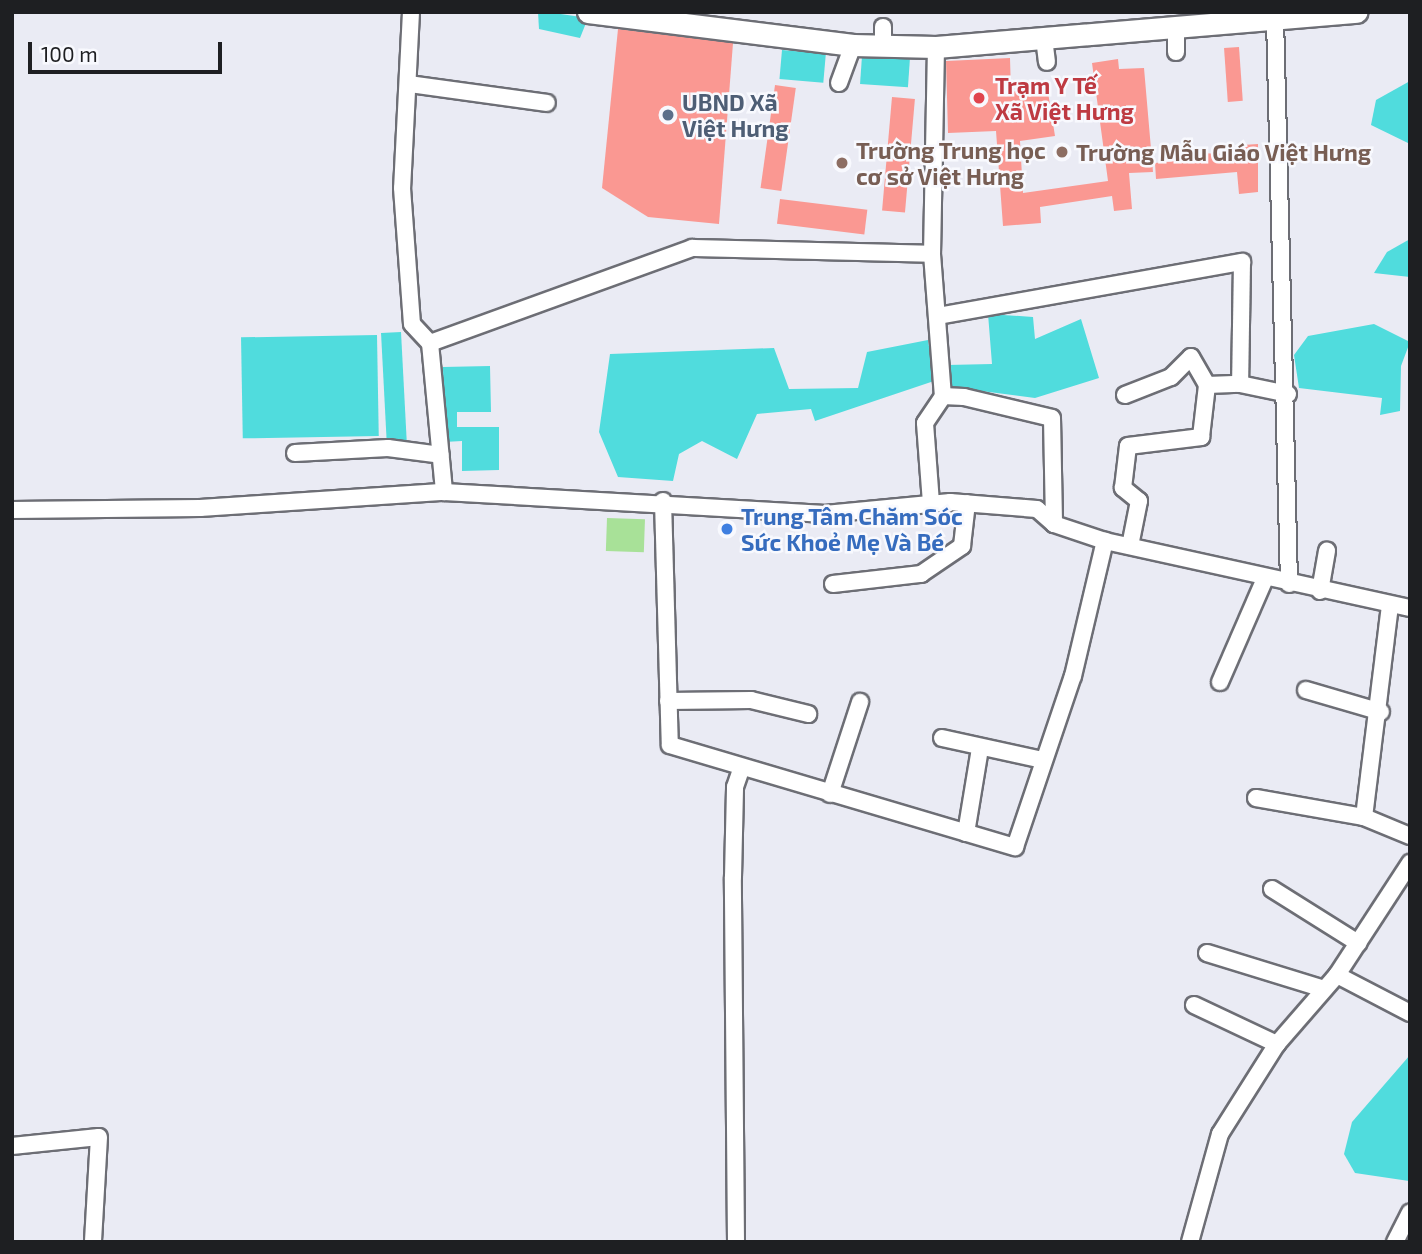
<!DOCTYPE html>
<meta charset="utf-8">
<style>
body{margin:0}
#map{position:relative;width:1422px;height:1254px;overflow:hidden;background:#eaebf4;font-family:"Exo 2",sans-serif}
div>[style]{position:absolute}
.green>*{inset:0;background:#a8e198;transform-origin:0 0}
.water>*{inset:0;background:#50dcdd;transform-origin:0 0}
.building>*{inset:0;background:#fa9892;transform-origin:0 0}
.roads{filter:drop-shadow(2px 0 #6d6e75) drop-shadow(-2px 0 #6d6e75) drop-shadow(0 2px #6d6e75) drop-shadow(0 -2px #6d6e75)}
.minor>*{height:16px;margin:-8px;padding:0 8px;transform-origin:8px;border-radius:8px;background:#fff}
.secondary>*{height:21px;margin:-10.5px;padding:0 10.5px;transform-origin:10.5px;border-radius:10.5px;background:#fff}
.dots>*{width:19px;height:19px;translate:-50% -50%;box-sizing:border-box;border:4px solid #f8f9fe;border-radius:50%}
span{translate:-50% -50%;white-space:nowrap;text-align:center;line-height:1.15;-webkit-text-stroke:5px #f8f9fe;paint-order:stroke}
.health-label{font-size:23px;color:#be3a42;font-weight:700}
.left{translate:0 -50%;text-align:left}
.service-label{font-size:23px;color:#4e5e75;font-weight:700}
.education-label{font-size:23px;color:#785e54;font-weight:700}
.shop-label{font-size:23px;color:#366cbe;font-weight:700}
.frame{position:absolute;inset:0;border:14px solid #1e1f22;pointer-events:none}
.scale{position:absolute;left:28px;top:42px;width:194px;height:32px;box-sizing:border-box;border:4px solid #1e1f22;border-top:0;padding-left:9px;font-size:21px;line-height:24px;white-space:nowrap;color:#1e1f22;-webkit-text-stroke:5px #f8f9fe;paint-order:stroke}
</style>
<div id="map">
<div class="green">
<i style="left:607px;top:518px;width:38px;height:33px;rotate:2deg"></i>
</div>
<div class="water">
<i style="clip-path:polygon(538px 12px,547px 12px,588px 18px,580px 38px,539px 29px)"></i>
<i style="left:782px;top:50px;width:44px;height:29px;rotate:5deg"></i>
<i style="left:862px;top:56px;width:48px;height:28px;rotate:4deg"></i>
<i style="clip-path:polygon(1410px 81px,1410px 144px,1371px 125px,1376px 100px)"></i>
<i style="clip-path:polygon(1410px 239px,1410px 277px,1374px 273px,1387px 252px)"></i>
<i style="clip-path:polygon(988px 314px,1033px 317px,1035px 339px,1081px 319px,1099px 378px,1035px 398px,951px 387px,947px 365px,992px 364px)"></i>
<i style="clip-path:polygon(1374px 324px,1410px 342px,1401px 366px,1400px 411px,1380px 415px,1382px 398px,1299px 388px,1294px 355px,1308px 336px)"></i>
<i style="left:401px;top:332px;width:111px;height:20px;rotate:87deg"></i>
<i style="left:377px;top:335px;width:101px;height:136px;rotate:89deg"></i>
<i style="clip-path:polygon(928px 340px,934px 381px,815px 421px,811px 409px,757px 414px,737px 459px,702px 441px,679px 454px,673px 481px,618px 477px,599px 432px,610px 354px,774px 348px,789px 389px,858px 388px,867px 352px)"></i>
<i style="clip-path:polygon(490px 366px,491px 412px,457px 412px,457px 427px,499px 427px,499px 470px,462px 471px,462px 441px,444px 442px,443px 367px)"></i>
<i style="clip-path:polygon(1410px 1055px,1409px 1181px,1355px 1173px,1344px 1154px,1352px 1122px)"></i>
</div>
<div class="building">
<i style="clip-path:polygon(618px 29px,733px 43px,719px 224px,648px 217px,602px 188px)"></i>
<i style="left:1239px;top:47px;width:54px;height:15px;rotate:86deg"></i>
<i style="clip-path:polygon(1010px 58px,1011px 92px,1047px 86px,1055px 136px,1020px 141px,1023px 193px,1108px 181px,1092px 63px,1118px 59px,1119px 69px,1144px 68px,1153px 172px,1129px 173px,1132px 209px,1114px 211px,1112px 196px,1040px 207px,1041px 223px,1003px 226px,996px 131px,948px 133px,946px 61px)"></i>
<i style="left:775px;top:85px;width:21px;height:104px;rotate:8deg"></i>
<i style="left:892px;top:97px;width:23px;height:114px;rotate:5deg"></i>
<i style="clip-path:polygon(1258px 144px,1258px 192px,1239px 194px,1237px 172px,1156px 179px,1155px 163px,1185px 160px,1185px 153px,1243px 154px,1243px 145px)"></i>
<i style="left:780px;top:199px;width:88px;height:25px;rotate:7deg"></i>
</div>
<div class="roads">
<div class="minor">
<i style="left:411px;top:12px;width:176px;rotate:92.9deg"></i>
<i style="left:402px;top:188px;width:136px;rotate:85.8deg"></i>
<i style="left:412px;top:324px;width:26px;rotate:47deg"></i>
<i style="left:430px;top:343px;width:150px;rotate:84.6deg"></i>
<i style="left:1275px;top:18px;width:566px;rotate:88.58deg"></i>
<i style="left:1044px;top:38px;width:24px;rotate:83deg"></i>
<i style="left:883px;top:46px;width:19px;rotate:-90deg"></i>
<i style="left:936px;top:47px;width:207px;rotate:91.1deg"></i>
<i style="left:932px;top:254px;width:142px;rotate:85.6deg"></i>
<i style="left:1176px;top:52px;width:25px;rotate:-90deg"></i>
<i style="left:839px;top:83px;width:40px;rotate:-69.8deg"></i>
<i style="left:409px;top:84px;width:139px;rotate:7.8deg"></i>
<i style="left:938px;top:316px;width:309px;rotate:-10.1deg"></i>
<i style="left:1242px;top:262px;width:122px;rotate:90.9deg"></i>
<i style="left:430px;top:343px;width:279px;rotate:-19.9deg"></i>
<i style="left:692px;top:248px;width:240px;rotate:1.4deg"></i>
<i style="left:1125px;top:395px;width:49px;rotate:-21.4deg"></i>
<i style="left:1171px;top:377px;width:28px;rotate:-45deg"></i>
<i style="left:1191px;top:357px;width:32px;rotate:60deg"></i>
<i style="left:295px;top:453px;width:93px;rotate:-3.1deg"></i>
<i style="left:388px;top:448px;width:53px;rotate:7.5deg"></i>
<i style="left:663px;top:501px;width:244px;rotate:88.4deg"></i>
<i style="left:670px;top:745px;width:360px;rotate:16.5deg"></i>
<i style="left:1015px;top:847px;width:181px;rotate:-71.3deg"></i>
<i style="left:1073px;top:676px;width:139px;rotate:-76.7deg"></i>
<i style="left:931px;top:503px;width:80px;rotate:-94.3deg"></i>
<i style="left:925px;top:423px;width:32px;rotate:-56deg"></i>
<i style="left:943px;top:396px;width:21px;rotate:3deg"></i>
<i style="left:964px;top:397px;width:90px;rotate:13.4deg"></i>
<i style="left:1052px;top:418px;width:106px;rotate:88.9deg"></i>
<i style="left:12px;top:510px;width:188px;rotate:-0.6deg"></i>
<i style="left:200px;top:508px;width:245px;rotate:-3.8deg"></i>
<i style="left:444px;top:492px;width:382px;rotate:3.3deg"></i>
<i style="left:825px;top:514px;width:126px;rotate:-5.5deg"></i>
<i style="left:950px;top:502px;width:87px;rotate:4.6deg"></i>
<i style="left:1037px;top:509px;width:23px;rotate:41deg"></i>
<i style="left:1054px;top:524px;width:54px;rotate:18.4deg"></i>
<i style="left:1105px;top:541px;width:312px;rotate:12.4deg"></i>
<i style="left:1130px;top:546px;width:46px;rotate:-78.7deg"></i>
<i style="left:1139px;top:501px;width:21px;rotate:-141deg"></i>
<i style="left:1123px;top:488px;width:42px;rotate:-83.2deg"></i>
<i style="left:1128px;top:446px;width:74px;rotate:-7deg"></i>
<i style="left:1201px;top:437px;width:52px;rotate:-83.4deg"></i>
<i style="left:1207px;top:385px;width:33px;rotate:-2deg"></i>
<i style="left:1240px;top:384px;width:49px;rotate:11.8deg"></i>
<i style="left:833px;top:584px;width:89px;rotate:-6.5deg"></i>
<i style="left:921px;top:574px;width:50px;rotate:-34.3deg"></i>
<i style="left:962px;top:546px;width:43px;rotate:-83.4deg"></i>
<i style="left:1320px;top:591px;width:41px;rotate:-80.1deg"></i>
<i style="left:1220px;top:682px;width:110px;rotate:-66.5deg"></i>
<i style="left:1306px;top:690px;width:78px;rotate:16.3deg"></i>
<i style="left:668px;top:701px;width:83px;rotate:-0.7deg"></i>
<i style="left:751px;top:700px;width:59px;rotate:13.8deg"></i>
<i style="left:942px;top:738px;width:103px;rotate:12.3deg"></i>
<i style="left:830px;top:794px;width:97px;rotate:-71.9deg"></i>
<i style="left:1256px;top:798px;width:110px;rotate:10deg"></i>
<i style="left:1364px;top:817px;width:50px;rotate:22.4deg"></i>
<i style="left:1364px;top:817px;width:213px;rotate:-83deg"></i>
<i style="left:966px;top:833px;width:86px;rotate:-80.6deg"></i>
<i style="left:1272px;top:889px;width:102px;rotate:32.1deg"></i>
<i style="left:1207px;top:953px;width:119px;rotate:17.1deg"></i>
<i style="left:1337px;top:975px;width:82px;rotate:27.5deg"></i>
<i style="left:1194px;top:1005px;width:92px;rotate:25.2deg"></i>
<i style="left:12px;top:1146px;width:87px;rotate:-5.9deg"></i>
<i style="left:99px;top:1137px;width:105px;rotate:93.3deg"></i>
<i style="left:736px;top:1242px;width:365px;rotate:-90.5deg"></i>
<i style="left:733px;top:877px;width:90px;rotate:-88.7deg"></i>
<i style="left:735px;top:787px;width:21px;rotate:-71deg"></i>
<i style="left:1190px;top:1242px;width:112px;rotate:-74.5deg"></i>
<i style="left:1220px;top:1134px;width:107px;rotate:-57.7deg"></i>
<i style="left:1277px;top:1044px;width:91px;rotate:-49deg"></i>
<i style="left:1337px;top:975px;width:134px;rotate:-56.9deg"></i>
<i style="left:1395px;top:1242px;width:33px;rotate:-63deg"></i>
</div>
<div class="secondary">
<i style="left:588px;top:12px;width:267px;rotate:7.1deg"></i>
<i style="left:853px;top:45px;width:83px;rotate:1.4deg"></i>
<i style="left:936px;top:47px;width:422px;rotate:-4.8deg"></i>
</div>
</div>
<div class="dots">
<i style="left:979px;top:98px;background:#e0444e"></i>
<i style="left:668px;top:115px;background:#5c6f8a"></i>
<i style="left:1062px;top:152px;background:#8d6e63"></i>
<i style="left:842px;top:163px;background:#8d6e63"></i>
<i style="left:727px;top:529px;background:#3f7fe0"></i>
</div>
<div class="health-label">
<span class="left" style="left:995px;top:98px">Trạm Y Tế<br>Xã Việt Hưng</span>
</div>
<div class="service-label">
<span class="left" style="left:682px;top:115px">UBND Xã<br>Việt Hưng</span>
</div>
<div class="education-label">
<span class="left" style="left:856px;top:163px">Trường Trung học<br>cơ sở Việt Hưng</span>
<span class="left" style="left:1076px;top:152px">Trường Mẫu Giáo Việt Hưng</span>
</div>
<div class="shop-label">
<span class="left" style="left:741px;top:529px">Trung Tâm Chăm Sóc<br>Sức Khoẻ Mẹ Và Bé</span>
</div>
<div class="frame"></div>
<div class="scale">100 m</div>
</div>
